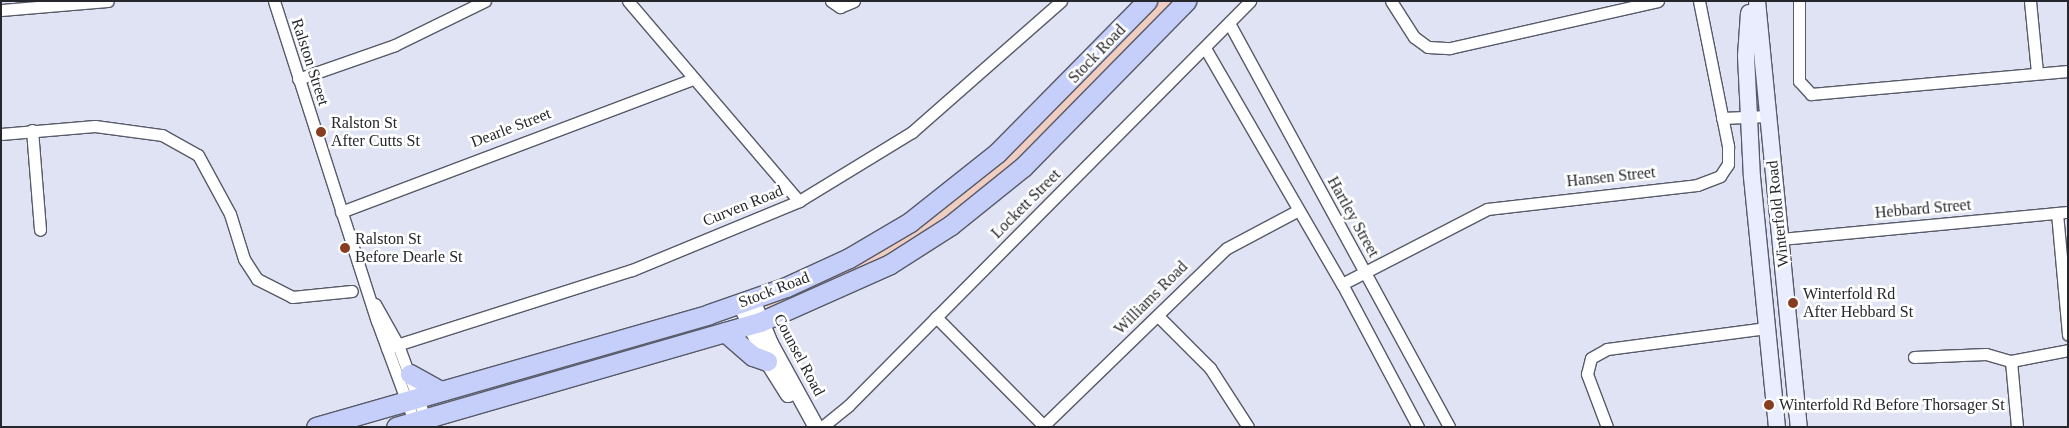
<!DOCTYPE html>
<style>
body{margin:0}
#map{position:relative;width:2069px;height:428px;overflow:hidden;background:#dfe3f3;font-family:Georgia,serif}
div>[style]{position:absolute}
.green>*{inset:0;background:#f0cdc1}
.roads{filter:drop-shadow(1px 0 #575a68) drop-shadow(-1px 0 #575a68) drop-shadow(0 1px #575a68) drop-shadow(0 -1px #575a68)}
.minor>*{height:11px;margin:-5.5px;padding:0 5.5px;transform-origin:5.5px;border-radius:5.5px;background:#fff}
.tertiary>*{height:15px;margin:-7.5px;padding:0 7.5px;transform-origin:7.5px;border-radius:7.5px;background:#fff}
.secondary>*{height:16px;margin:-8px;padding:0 8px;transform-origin:8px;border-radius:8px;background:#eaedfd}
.trunk>*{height:19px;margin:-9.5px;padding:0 9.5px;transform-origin:9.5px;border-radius:9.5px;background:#c6cffa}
.dots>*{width:14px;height:14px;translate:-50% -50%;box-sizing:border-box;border:2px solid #fff;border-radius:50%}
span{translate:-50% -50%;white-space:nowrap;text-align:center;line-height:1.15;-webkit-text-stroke:5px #fff;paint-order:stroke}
.street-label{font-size:16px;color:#26272d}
.poi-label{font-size:16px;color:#26272d}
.left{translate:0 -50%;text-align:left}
.frame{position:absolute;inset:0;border:2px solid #26272d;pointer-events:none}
</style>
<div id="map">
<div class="green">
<i style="clip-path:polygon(1158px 1px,1173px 1px,994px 182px,899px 251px,769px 311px,766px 306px,773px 301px,999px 161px)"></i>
</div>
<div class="roads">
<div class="minor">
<i style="left:274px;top:1px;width:336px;rotate:72.2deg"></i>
<i style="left:377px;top:321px;width:107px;rotate:69.7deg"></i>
<i style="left:628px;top:1px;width:263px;rotate:49.5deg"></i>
<i style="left:831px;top:1px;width:11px;rotate:34deg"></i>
<i style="left:840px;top:7px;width:15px;rotate:-23deg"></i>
<i style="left:1391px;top:1px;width:43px;rotate:57.4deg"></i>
<i style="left:1414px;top:37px;width:17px;rotate:36deg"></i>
<i style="left:1428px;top:47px;width:22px;rotate:3deg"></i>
<i style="left:1450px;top:48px;width:213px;rotate:-12.7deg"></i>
<i style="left:1799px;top:1px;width:80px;rotate:90deg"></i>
<i style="left:1799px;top:81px;width:18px;rotate:47deg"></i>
<i style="left:1811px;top:94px;width:258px;rotate:-5.1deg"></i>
<i style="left:2030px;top:1px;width:72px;rotate:84.4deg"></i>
<i style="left:1px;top:10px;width:107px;rotate:-4.8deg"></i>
<i style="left:1229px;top:23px;width:460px;rotate:61.4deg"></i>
<i style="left:1205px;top:48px;width:273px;rotate:59.9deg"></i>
<i style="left:1342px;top:284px;width:162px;rotate:62deg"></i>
<i style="left:298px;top:79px;width:103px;rotate:-19.3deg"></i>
<i style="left:395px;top:45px;width:100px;rotate:-26.1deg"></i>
<i style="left:1722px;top:118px;width:46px;rotate:-2.5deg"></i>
<i style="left:32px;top:130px;width:100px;rotate:85.4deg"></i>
<i style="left:1px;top:134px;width:94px;rotate:-4.9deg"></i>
<i style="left:95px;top:126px;width:68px;rotate:7.7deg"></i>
<i style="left:162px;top:135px;width:41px;rotate:29.1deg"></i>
<i style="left:198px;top:155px;width:67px;rotate:61.5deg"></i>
<i style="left:230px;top:214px;width:47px;rotate:72.7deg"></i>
<i style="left:244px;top:259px;width:24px;rotate:57deg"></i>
<i style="left:257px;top:279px;width:39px;rotate:27deg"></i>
<i style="left:292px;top:297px;width:60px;rotate:-5.7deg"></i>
<i style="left:341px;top:212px;width:376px;rotate:-20.7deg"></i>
<i style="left:2057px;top:213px;width:122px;rotate:84.8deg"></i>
<i style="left:1781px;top:239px;width:288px;rotate:-5.4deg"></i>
<i style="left:1342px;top:284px;width:163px;rotate:-27.3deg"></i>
<i style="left:1487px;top:209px;width:211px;rotate:-6.5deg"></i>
<i style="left:1697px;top:185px;width:25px;rotate:-21deg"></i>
<i style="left:1720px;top:176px;width:14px;rotate:-56deg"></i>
<i style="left:1728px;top:164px;width:18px;rotate:-90deg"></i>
<i style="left:1728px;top:146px;width:148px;rotate:-101.3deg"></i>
<i style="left:375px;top:304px;width:47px;rotate:60.7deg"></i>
<i style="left:398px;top:345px;width:78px;rotate:69.7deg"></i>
<i style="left:1158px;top:316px;width:74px;rotate:45deg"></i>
<i style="left:1210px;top:368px;width:70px;rotate:57.2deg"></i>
<i style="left:936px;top:317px;width:152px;rotate:45.3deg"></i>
<i style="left:387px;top:348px;width:257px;rotate:-17.7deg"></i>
<i style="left:632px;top:270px;width:181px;rotate:-22.4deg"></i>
<i style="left:799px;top:201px;width:132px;rotate:-31.4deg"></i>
<i style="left:912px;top:132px;width:198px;rotate:-41.3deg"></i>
<i style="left:1914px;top:357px;width:72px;rotate:-2.4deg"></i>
<i style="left:1986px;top:354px;width:26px;rotate:16deg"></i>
<i style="left:2011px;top:361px;width:66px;rotate:84.8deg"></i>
<i style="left:2011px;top:361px;width:58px;rotate:-10.9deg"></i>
<i style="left:822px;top:427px;width:33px;rotate:-39deg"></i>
<i style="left:848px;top:406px;width:571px;rotate:-45.21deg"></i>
<i style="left:1042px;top:427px;width:257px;rotate:-44.1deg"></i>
<i style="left:1227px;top:248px;width:79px;rotate:-27.9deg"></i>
<i style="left:1607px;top:427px;width:57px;rotate:-110.7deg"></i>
<i style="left:1587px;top:374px;width:16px;rotate:-76deg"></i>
<i style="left:1591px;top:358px;width:18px;rotate:-29deg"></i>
<i style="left:1607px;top:349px;width:161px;rotate:-7.5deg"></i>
</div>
<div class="tertiary">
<i style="left:752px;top:300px;width:47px;rotate:67.3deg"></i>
<i style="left:770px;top:343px;width:96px;rotate:61.3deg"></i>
<i style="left:740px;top:304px;width:63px;rotate:64.7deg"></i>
<i style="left:767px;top:361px;width:39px;rotate:58deg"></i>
</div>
<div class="secondary">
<i style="left:1757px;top:1px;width:428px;rotate:84.4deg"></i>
<i style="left:1749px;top:13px;width:43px;rotate:94deg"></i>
<i style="left:1746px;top:56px;width:121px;rotate:87.2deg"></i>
<i style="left:1752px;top:177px;width:251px;rotate:84.3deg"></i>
</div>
<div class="trunk">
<i style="left:725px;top:332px;width:37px;rotate:41deg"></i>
<i style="left:753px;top:356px;width:15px;rotate:20deg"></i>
<i style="left:410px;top:374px;width:35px;rotate:29deg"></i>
<i style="left:316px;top:427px;width:409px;rotate:-16deg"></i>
<i style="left:709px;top:314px;width:82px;rotate:-19.3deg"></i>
<i style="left:786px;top:287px;width:69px;rotate:-24.7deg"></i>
<i style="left:849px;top:258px;width:71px;rotate:-30.5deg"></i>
<i style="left:910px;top:222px;width:111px;rotate:-38.4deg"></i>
<i style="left:997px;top:153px;width:214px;rotate:-45.4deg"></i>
<i style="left:396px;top:427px;width:379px;rotate:-16.1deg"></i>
<i style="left:760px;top:322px;width:142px;rotate:-24deg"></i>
<i style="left:890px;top:264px;width:72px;rotate:-32.6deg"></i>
<i style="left:951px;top:225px;width:92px;rotate:-38.9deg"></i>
<i style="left:1023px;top:167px;width:233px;rotate:-45.5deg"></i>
</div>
</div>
<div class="dots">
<i style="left:321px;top:132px;background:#863d21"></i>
<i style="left:345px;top:248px;background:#863d21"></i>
<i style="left:1793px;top:303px;background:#863d21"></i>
<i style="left:1769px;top:405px;background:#863d21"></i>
</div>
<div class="street-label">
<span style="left:1097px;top:54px;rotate:-46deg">Stock Road</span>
<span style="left:310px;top:62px;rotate:72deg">Ralston Street</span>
<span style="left:511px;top:128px;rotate:-21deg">Dearle Street</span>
<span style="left:1611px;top:177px;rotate:-6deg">Hansen Street</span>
<span style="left:1026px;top:204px;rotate:-45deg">Lockett Street</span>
<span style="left:743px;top:206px;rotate:-22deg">Curven Road</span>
<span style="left:1923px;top:209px;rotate:-5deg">Hebbard Street</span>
<span style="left:1778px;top:214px;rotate:-96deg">Winterfold Road</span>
<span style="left:1353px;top:217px;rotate:61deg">Hartley Street</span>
<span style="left:774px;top:290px;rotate:-21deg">Stock Road</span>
<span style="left:1151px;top:298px;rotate:-45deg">Williams Road</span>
<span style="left:799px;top:355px;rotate:62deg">Counsel Road</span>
</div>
<div class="poi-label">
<span class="left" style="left:331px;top:132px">Ralston St<br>After Cutts St</span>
<span class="left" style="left:355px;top:248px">Ralston St<br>Before Dearle St</span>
<span class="left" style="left:1803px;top:303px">Winterfold Rd<br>After Hebbard St</span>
<span class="left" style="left:1779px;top:405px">Winterfold Rd Before Thorsager St</span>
</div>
<div class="frame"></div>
</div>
